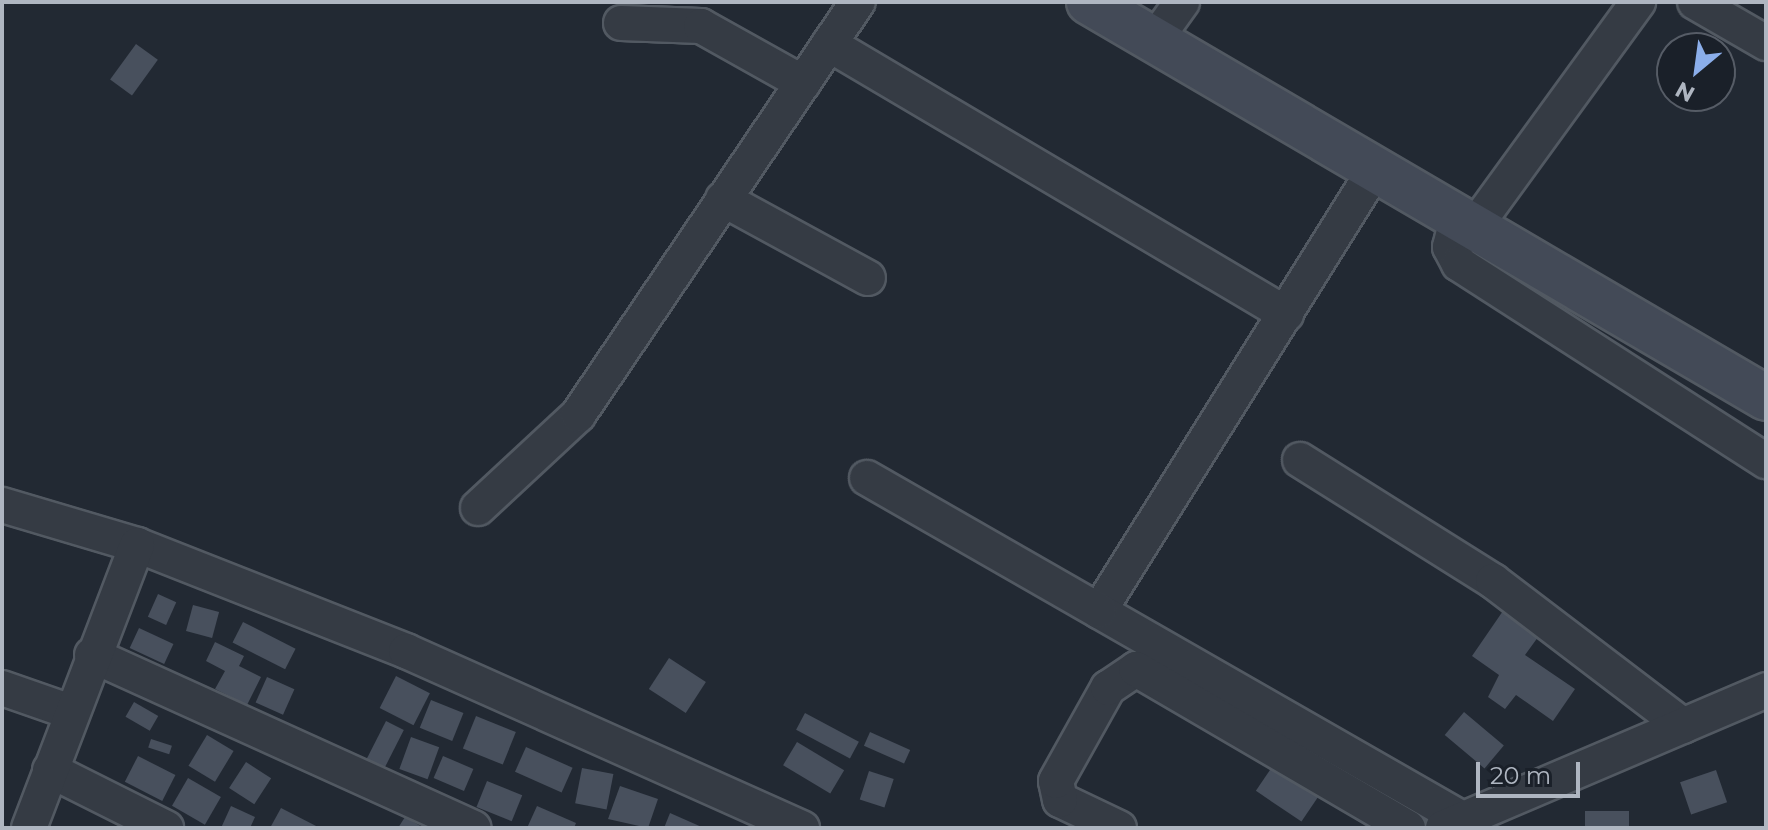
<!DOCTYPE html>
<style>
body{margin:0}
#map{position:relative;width:1768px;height:830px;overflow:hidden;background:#222933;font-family:Montserrat,sans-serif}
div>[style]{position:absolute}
.building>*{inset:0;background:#48505d;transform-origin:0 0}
.roads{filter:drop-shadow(2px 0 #525962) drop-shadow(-2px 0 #525962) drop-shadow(0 2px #525962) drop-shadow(0 -2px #525962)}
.street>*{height:34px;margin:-17px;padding:0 17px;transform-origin:17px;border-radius:17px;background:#353b44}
.secondary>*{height:44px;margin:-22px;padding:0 22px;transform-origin:22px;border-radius:22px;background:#434a57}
span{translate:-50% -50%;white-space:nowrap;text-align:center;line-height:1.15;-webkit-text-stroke:6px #1a2029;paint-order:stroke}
.frame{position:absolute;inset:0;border:4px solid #afb6c1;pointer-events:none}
.north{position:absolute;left:1656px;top:32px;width:80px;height:80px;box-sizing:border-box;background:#1a2029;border:2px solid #565c66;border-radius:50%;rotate:209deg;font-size:22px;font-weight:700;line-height:32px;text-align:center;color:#afb6c1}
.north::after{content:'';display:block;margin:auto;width:28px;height:36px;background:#8baeea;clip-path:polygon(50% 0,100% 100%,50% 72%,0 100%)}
.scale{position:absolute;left:1476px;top:762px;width:104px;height:36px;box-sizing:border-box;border:4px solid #afb6c1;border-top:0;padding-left:10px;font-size:24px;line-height:28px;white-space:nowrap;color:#afb6c1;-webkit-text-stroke:6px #1a2029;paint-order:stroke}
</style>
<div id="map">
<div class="building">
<i style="left:136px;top:44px;width:27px;height:44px;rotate:36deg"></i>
<i style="left:158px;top:594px;width:20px;height:25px;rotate:24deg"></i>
<i style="left:193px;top:605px;width:27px;height:27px;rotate:15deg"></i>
<i style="clip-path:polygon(1505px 608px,1541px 633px,1525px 655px,1575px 689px,1553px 721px,1516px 695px,1505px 709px,1488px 697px,1499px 675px,1472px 656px)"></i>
<i style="left:243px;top:622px;width:59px;height:23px;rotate:27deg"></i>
<i style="left:139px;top:628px;width:38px;height:22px;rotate:25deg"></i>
<i style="clip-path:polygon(215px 642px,244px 656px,239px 666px,261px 677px,247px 705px,215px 689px,225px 671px,206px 661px)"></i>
<i style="left:669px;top:658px;width:44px;height:37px;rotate:33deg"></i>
<i style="left:396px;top:676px;width:38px;height:36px;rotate:27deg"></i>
<i style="left:267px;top:677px;width:30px;height:28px;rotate:24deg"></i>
<i style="left:431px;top:700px;width:35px;height:30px;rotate:22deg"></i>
<i style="left:134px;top:702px;width:28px;height:17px;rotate:30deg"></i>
<i style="left:1464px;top:712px;width:52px;height:30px;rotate:40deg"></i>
<i style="left:805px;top:713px;width:61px;height:19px;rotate:28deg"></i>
<i style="left:476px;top:716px;width:43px;height:35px;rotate:22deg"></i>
<i style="left:386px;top:721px;width:20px;height:49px;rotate:27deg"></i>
<i style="left:870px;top:732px;width:44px;height:15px;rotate:24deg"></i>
<i style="left:207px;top:735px;width:31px;height:36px;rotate:31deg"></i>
<i style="left:411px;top:737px;width:30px;height:34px;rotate:20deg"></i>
<i style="left:151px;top:739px;width:22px;height:9px;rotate:18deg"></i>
<i style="left:797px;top:742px;width:55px;height:27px;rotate:31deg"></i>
<i style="left:526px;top:747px;width:51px;height:27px;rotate:24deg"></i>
<i style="left:138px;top:756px;width:42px;height:29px;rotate:27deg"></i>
<i style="left:443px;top:756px;width:33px;height:24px;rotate:23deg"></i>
<i style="left:1276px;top:761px;width:55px;height:36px;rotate:34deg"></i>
<i style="left:246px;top:762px;width:30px;height:31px;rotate:33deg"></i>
<i style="left:582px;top:768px;width:32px;height:36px;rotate:11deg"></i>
<i style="left:1716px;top:770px;width:34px;height:38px;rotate:71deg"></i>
<i style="left:869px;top:771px;width:26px;height:30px;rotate:18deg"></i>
<i style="left:188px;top:778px;width:38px;height:32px;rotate:30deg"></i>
<i style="left:487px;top:781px;width:38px;height:28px;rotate:22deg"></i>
<i style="clip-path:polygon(620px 786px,658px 799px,648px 828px,608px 819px)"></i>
<i style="clip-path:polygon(231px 806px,255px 817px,250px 828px,221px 828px)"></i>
<i style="clip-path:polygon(537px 806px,576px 823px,574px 828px,527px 828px)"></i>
<i style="clip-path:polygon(281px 808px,320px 828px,270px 828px)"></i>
<i style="left:1585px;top:811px;width:44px;height:17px"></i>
<i style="clip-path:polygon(670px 813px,704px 828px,664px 828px)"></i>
<i style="clip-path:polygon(405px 817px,424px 828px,398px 828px)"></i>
</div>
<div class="roads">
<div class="street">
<i style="left:1695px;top:2px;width:82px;rotate:30deg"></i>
<i style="left:621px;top:23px;width:80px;rotate:2.1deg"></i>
<i style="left:701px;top:26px;width:117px;rotate:29.2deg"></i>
<i style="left:1154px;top:41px;width:48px;rotate:-54.3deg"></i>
<i style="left:829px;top:44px;width:531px;rotate:30.58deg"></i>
<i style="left:1376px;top:168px;width:522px;rotate:122.02deg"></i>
<i style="left:1099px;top:611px;width:416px;rotate:29.8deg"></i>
<i style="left:723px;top:199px;width:165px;rotate:28.6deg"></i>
<i style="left:1458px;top:215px;width:33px;rotate:104deg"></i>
<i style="left:1450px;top:247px;width:19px;rotate:62deg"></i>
<i style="left:1459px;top:264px;width:365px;rotate:32.7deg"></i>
<i style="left:1476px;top:225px;width:276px;rotate:-54deg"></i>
<i style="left:1300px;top:460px;width:228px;rotate:32.1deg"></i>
<i style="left:1493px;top:581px;width:239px;rotate:37.3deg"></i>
<i style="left:867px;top:478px;width:267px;rotate:29.8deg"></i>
<i style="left:2px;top:505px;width:141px;rotate:16.5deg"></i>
<i style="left:137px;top:545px;width:289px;rotate:21.5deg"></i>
<i style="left:406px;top:651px;width:434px;rotate:24.1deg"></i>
<i style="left:478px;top:508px;width:137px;rotate:-42.9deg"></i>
<i style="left:578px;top:415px;width:499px;rotate:-55.9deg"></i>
<i style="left:92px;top:655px;width:419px;rotate:24.4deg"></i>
<i style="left:2px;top:688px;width:73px;rotate:19.2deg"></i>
<i style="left:50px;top:770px;width:130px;rotate:26.6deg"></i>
<i style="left:29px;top:828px;width:303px;rotate:-69.1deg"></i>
<i style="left:1119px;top:828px;width:65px;rotate:-154.6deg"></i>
<i style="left:1060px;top:800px;width:19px;rotate:-102deg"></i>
<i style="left:1056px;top:781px;width:107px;rotate:-60.8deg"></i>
<i style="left:1108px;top:688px;width:34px;rotate:-34deg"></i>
<i style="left:1136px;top:669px;width:315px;rotate:30.3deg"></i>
<i style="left:1443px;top:828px;width:351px;rotate:-23.1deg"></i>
</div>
<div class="secondary">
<i style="left:1089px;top:2px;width:784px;rotate:30.32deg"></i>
</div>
</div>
<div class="frame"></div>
<div class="north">N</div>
<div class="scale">20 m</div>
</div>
